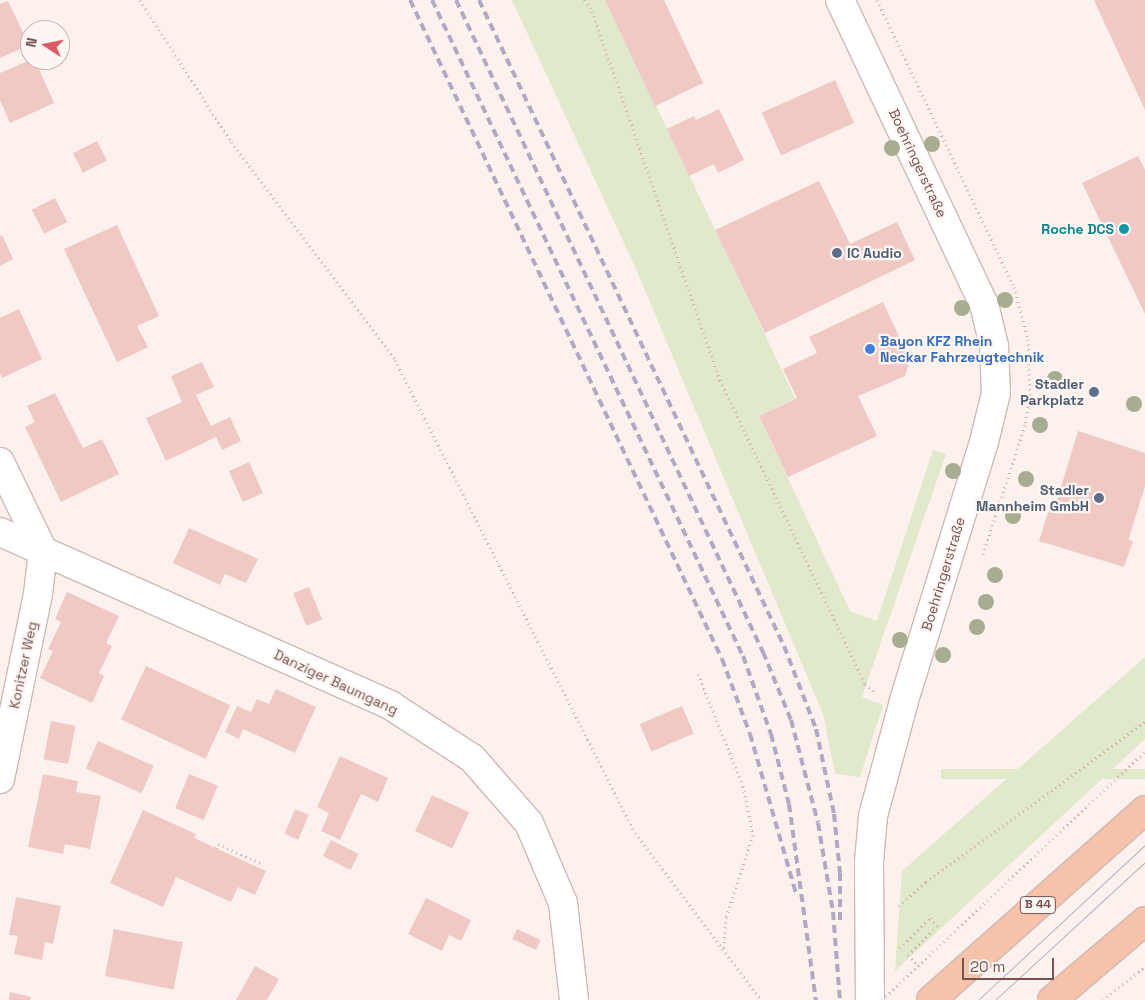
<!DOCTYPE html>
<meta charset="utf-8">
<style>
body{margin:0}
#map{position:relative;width:1145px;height:1000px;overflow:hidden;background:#fcf1ec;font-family:"Space Grotesk",sans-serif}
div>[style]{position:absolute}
.green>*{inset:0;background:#e0e9ca;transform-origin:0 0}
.building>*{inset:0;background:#f0c9c5;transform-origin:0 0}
.path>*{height:3px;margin-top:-1.5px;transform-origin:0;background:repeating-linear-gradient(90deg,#d5aca7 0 1px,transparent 0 5px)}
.roads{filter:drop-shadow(1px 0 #d0b9b4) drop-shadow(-1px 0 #d0b9b4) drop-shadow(0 1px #d0b9b4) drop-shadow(0 -1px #d0b9b4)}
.street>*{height:28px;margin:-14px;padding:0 14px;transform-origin:14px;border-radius:14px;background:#fff}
.primary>*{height:28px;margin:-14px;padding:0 14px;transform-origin:14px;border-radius:14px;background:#f6c2a9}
.tram>*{height:1px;margin:-0.5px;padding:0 0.5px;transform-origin:0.5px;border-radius:0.5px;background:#b0a9c6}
.rail>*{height:4px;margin-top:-2px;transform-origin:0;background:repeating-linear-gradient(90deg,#b0a9c6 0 8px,transparent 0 13px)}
.path-bridge>*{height:3px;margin-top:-1.5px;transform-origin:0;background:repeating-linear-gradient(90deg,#d5aca7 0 1px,transparent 0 5px)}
.trees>*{width:16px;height:16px;margin:-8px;border-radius:50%;background:#a7ad90}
.dots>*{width:14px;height:14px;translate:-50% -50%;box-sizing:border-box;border:2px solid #fef6f2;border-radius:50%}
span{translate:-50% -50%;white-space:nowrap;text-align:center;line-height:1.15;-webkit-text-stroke:4.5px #fef6f2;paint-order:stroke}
.shield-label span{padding:1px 4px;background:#fef6f2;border:1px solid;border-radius:4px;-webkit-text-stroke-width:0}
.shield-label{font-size:12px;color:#76524f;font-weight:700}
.street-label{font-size:14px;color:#76524f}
.culture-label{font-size:14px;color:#0d838f;font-weight:700}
.right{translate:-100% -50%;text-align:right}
.service-label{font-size:14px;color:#4e5e75;font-weight:700}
.left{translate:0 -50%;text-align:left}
.shop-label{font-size:14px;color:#366cbe;font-weight:700}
.north{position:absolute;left:20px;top:20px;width:50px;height:50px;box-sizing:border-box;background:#fef6f2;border:1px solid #c8b4b1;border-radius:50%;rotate:281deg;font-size:14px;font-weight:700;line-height:20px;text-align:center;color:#76524f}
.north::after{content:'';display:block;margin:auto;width:18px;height:22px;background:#de5962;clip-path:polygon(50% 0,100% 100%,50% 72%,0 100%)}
.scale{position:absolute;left:962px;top:958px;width:92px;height:22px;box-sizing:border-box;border:2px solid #76524f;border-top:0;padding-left:6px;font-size:15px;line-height:18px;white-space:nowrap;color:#76524f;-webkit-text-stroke:4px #fef6f2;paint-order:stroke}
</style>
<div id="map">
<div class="green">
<i style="clip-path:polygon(512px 0,606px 0,795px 398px,759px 416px,850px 611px,877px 621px,933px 450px,946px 454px,862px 697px,883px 705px,860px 777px,835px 774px,823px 714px,636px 269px)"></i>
<i style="clip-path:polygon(1145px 657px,1145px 739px,895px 971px,902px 871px)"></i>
<i style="left:1145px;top:769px;width:10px;height:204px;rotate:90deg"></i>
</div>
<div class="building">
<i style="clip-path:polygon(605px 0,664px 0,703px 83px,655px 106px)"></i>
<i style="clip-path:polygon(1094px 0,1145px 0,1145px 110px,1097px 7px)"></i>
<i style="clip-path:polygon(8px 1px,29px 45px,0 58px,0 4px)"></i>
<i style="clip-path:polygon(30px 60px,35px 60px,54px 103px,10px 123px,0 100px,0 73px)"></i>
<i style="left:835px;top:80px;width:47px;height:80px;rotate:66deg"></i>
<i style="clip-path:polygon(719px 109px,744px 160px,718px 173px,714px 164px,689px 176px,667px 129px,694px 116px,696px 120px)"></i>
<i style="left:97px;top:141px;width:22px;height:27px;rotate:63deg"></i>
<i style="clip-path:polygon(1138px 156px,1145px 170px,1145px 314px,1082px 183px)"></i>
<i style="clip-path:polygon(819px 181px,850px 244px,897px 222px,915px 260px,765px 333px,715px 230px)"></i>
<i style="left:55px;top:198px;width:27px;height:26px;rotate:63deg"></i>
<i style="clip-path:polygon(117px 225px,159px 316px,137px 326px,148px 347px,117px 362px,64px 249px)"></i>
<i style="clip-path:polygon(2px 235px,13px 259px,0 266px,0 236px)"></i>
<i style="clip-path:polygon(883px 302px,910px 360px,905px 376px,858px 396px,877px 436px,788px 477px,759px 416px,797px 398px,783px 369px,817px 353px,809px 337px)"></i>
<i style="clip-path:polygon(19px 309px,42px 359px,2px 378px,0 373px,0 318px)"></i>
<i style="clip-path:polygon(202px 362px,214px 387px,196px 395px,211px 426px,230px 417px,241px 441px,222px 450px,216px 437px,166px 461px,146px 418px,182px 402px,171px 376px)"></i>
<i style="clip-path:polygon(55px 393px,83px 448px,102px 439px,119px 474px,61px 502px,25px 427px,35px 422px,27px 406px)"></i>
<i style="clip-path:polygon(1078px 431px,1145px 453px,1145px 486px,1129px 538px,1129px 540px,1133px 541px,1124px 567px,1039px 541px,1048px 512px,1053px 513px,1054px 510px)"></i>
<i style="left:249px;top:462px;width:34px;height:22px;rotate:66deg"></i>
<i style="clip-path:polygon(189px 528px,258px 559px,246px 583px,225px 574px,220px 585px,173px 563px)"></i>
<i style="left:309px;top:587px;width:35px;height:17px;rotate:68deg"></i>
<i style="clip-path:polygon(67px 592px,119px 616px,106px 643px,112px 646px,99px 673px,104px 676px,92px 703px,40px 678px,53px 651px,48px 649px,61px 622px,55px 619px)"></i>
<i style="left:146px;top:666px;width:93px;height:59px;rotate:25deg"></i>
<i style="clip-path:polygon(276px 689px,316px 707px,295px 753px,243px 729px,239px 739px,225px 732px,237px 706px,251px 712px,257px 699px,269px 704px)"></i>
<i style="left:682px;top:706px;width:30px;height:46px;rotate:67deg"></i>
<i style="left:51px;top:721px;width:25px;height:39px;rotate:11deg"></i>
<i style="left:98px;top:741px;width:61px;height:30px;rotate:24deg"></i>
<i style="clip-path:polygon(340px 756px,388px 778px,378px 802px,361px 794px,340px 840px,321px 831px,329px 813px,317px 807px)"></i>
<i style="clip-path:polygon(43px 774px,78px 781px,76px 792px,101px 796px,90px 849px,65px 844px,63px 854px,28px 847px)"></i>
<i style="left:189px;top:774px;width:31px;height:37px;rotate:22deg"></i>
<i style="left:432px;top:795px;width:41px;height:40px;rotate:25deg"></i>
<i style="left:295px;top:809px;width:15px;height:27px;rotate:23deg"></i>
<i style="clip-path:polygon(143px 810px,196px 834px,194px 838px,266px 871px,255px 895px,238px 887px,231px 902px,176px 877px,163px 907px,110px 883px)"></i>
<i style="left:331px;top:840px;width:31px;height:18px;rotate:27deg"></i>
<i style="clip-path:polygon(16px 897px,61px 906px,53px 944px,45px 942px,42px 960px,14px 954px,18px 936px,9px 935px)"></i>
<i style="clip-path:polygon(426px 898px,471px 920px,461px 941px,449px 935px,442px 951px,408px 934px)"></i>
<i style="left:114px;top:929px;width:70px;height:48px;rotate:11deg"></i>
<i style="left:517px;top:929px;width:26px;height:11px;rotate:25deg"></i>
<i style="clip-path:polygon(255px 966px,279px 979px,267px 1000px,236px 1000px)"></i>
<i style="clip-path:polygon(10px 992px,31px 997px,30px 1000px,9px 1000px)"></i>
</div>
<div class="path">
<i style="left:140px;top:0;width:169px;rotate:57.3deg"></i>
<i style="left:231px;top:142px;width:273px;rotate:53deg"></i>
<i style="left:395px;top:360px;width:530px;rotate:63.1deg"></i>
<i style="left:635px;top:833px;width:209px;rotate:53deg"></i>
<i style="left:584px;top:0;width:14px;rotate:54deg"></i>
<i style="left:592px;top:11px;width:391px;rotate:70.9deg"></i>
<i style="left:720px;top:380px;width:337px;rotate:64.5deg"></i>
<i style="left:865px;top:684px;width:14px;rotate:36deg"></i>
<i style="left:877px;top:0;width:318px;rotate:64.5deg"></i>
<i style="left:1014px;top:287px;width:54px;rotate:74.9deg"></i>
<i style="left:1028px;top:339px;width:58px;rotate:88deg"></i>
<i style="left:1030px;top:397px;width:28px;rotate:100deg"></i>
<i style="left:1025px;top:425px;width:136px;rotate:108deg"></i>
<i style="left:698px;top:674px;width:121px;rotate:68.1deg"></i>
<i style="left:743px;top:786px;width:50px;rotate:78.5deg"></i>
<i style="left:753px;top:835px;width:86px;rotate:108.2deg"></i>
<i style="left:726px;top:917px;width:32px;rotate:94deg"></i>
<i style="left:216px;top:848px;width:4px;rotate:-63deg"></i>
<i style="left:218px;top:844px;width:46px;rotate:24.3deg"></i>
<i style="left:899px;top:906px;width:36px;rotate:-42deg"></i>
<i style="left:926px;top:882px;width:271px;rotate:-36.2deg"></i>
<i style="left:900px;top:948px;width:42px;rotate:-45deg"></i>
<i style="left:930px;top:918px;width:11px;rotate:49deg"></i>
<i style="left:937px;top:926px;width:41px;rotate:135deg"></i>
<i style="left:908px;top:955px;width:15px;rotate:48deg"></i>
<i style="left:900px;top:983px;width:337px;rotate:-43.4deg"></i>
<i style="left:1103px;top:1000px;width:53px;rotate:-38.2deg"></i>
</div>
<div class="roads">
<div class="street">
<i style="left:840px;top:0;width:336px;rotate:64.7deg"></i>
<i style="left:984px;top:304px;width:43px;rotate:76.6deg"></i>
<i style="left:994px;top:346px;width:47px;rotate:87.6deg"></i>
<i style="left:996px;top:393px;width:50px;rotate:103.8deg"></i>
<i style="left:984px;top:442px;width:271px;rotate:107.2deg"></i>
<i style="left:904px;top:701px;width:119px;rotate:105.1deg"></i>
<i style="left:873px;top:816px;width:46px;rotate:95deg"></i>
<i style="left:869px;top:862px;width:138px;rotate:89.6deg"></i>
<i style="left:0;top:462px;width:99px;rotate:64.2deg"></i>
<i style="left:43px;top:551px;width:43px;rotate:96.6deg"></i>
<i style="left:38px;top:594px;width:189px;rotate:101.6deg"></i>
<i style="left:0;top:532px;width:427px;rotate:23.9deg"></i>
<i style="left:390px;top:705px;width:98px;rotate:32.9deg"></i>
<i style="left:472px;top:758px;width:86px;rotate:48.8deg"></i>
<i style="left:529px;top:823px;width:87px;rotate:67deg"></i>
<i style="left:563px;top:903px;width:98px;rotate:83.5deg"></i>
</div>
<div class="primary">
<i style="left:931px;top:1000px;width:286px;rotate:-41.6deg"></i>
<i style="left:1052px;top:1000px;width:122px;rotate:-40.3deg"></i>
</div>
</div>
<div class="tram">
<i style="left:978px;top:1000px;width:228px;rotate:-42.9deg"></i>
<i style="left:995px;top:1000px;width:204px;rotate:-42.6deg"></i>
</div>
<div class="rail">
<i style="left:410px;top:0;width:729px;rotate:64.67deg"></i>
<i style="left:722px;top:659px;width:80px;rotate:69.5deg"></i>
<i style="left:750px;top:734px;width:166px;rotate:73.9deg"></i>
<i style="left:432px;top:0;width:726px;rotate:64.64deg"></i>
<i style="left:743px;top:656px;width:83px;rotate:70.3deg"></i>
<i style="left:771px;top:734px;width:72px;rotate:75.6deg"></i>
<i style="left:789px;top:804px;width:198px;rotate:82.2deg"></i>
<i style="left:456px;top:0;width:721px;rotate:64.79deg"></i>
<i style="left:763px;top:652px;width:74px;rotate:67.6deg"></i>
<i style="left:791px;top:720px;width:106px;rotate:75.3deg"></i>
<i style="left:818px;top:823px;width:90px;rotate:80.4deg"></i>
<i style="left:833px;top:912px;width:88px;rotate:85.5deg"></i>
<i style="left:479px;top:0;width:714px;rotate:64.73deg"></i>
<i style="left:784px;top:646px;width:89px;rotate:68.9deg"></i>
<i style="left:816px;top:729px;width:87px;rotate:78deg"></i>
<i style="left:834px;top:814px;width:59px;rotate:84.2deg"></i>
<i style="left:840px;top:873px;width:50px;rotate:90deg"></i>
</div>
<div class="path-bridge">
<i style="left:882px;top:1000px;width:21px;rotate:-43deg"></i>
</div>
<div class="trees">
<i style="left:932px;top:144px"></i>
<i style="left:892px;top:148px"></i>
<i style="left:1005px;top:300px"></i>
<i style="left:962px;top:308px"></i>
<i style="left:1055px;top:379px"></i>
<i style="left:1134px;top:404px"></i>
<i style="left:1040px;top:425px"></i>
<i style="left:953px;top:471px"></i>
<i style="left:1026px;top:479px"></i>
<i style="left:1013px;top:516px"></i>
<i style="left:995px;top:575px"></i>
<i style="left:986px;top:602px"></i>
<i style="left:977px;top:627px"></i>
<i style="left:900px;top:640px"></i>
<i style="left:943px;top:655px"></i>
</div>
<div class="dots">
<i style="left:1124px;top:229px;background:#0f9aa8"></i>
<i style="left:837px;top:253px;background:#5c6f8a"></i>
<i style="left:870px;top:349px;background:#3f7fe0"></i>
<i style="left:1094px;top:392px;background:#5c6f8a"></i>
<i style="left:1099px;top:498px;background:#5c6f8a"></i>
</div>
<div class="shield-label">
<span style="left:1038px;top:905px">B 44</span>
</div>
<div class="street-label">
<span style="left:918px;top:163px;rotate:65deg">Boehringerstraße</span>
<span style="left:943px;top:574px;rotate:-73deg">Boehringerstraße</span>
<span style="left:23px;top:665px;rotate:-78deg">Konitzer Weg</span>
<span style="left:336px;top:682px;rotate:25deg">Danziger Baumgang</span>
</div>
<div class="culture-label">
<span class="right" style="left:1114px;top:229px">Roche DCS</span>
</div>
<div class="service-label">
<span class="left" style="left:847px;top:253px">IC Audio</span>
<span class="right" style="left:1084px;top:392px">Stadler<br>Parkplatz</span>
<span class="right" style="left:1089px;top:498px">Stadler<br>Mannheim GmbH</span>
</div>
<div class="shop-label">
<span class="left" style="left:880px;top:349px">Bayon KFZ Rhein<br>Neckar Fahrzeugtechnik</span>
</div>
<div class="north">N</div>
<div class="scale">20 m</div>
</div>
